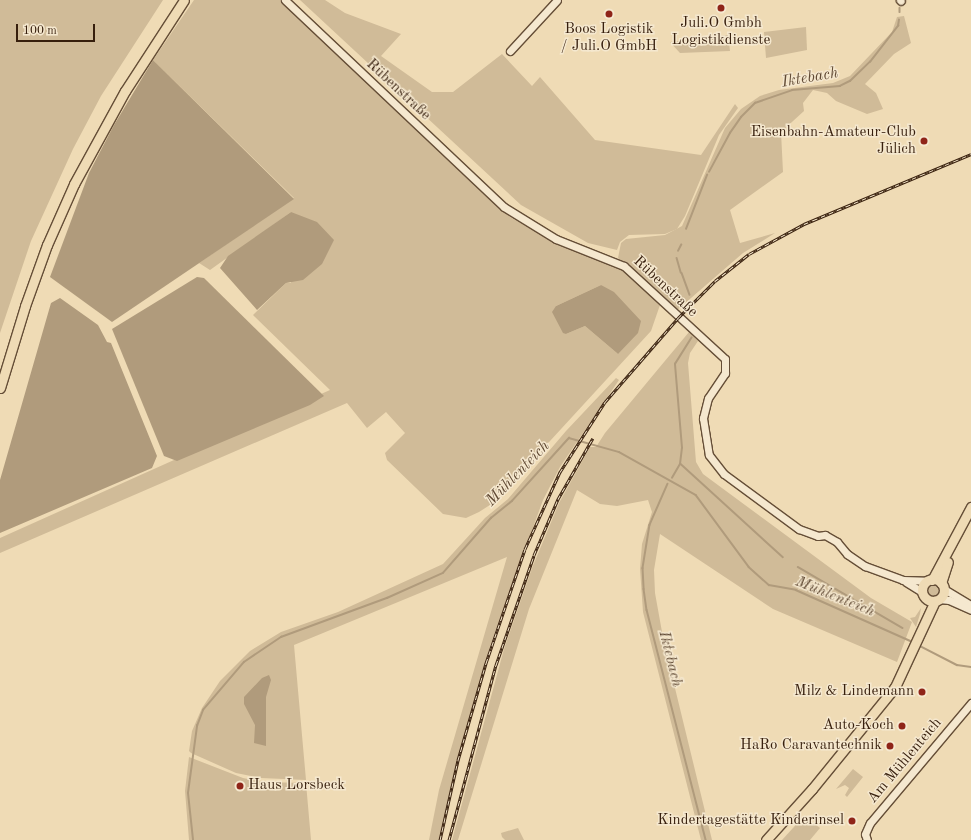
<!DOCTYPE html>
<meta charset="utf-8">
<style>
body{margin:0}
#map{position:relative;width:971px;height:840px;overflow:hidden;background:#efdbb5;font-family:"Old Standard TT",serif}
div>[style]{position:absolute}
.green>*{inset:0;background:#d0bb98}
.round{border-radius:50%}
.water>*{inset:0;background:#b09b7c}
.stream>*{height:1.5px;margin:-0.75px;padding:0 0.75px;transform-origin:0.75px;border-radius:0.75px;background:#b09b7c}
.roads{filter:drop-shadow(1px 0 #654e37) drop-shadow(-1px 0 #654e37) drop-shadow(0 1px #654e37) drop-shadow(0 -1px #654e37)}
.minor>*{height:7px;margin:-3.5px;padding:0 3.5px;transform-origin:3.5px;border-radius:3.5px;background:#f5e8cf}
.major>*{height:9px;margin:-4.5px;padding:0 4.5px;transform-origin:4.5px;border-radius:4.5px;background:#efdbb5}
.major>.ring{margin:-4.5px;padding:0;box-sizing:content-box;background:none;border:9px solid #efdbb5;border-radius:50%}
.rail>*{height:3px;margin-top:-1.5px;transform-origin:0;background:repeating-linear-gradient(90deg,#f5e8cf 0 4.5px,#371f0d 0 9px);box-sizing:border-box;border-block:1px solid #371f0d}
.dots>*{width:11px;height:11px;translate:-50% -50%;box-sizing:border-box;border:2px solid #f5e8cf;border-radius:50%}
span{translate:-50% -50%;white-space:nowrap;text-align:center;line-height:1.15;-webkit-text-stroke:3px #f5e8cf;paint-order:stroke}
.poi-label{font-size:15px;color:#371f0d}
.right{translate:-100% -50%;text-align:right}
.left{translate:0 -50%;text-align:left}
.street-label{font-size:15px;color:#371f0d}
.water-label{font-size:16px;color:#614a34;font-style:italic}
.scale{position:absolute;left:16px;top:24px;width:79px;height:18px;box-sizing:border-box;border:2px solid #371f0d;border-top:0;padding-left:5px;font-size:12px;line-height:14px;white-space:nowrap;color:#371f0d;-webkit-text-stroke:3px #f5e8cf;paint-order:stroke}
</style>
<div id="map">
<div class="green">
<i style="clip-path:polygon(0 0,163px 0,101px 96px,73px 149px,31px 241px,0 333px)"></i>
<i style="clip-path:polygon(evenodd,194px 0,280px 0,510px 217px,561px 246px,620px 265px,660px 305px,651px 331px,493px 503px,479px 512px,466px 518px,443px 514px,387px 460px,385px 453px,405px 433px,386px 412px,367px 428px,347px 403px,0 553px,0 538px,330px 390px,253px 315px,286px 283px,291px 283px,291px 212px,210px 270px,199px 263px,294px 198px,153px 60px,194px 0,601px 285px,618px 354px,585px 326px,566px 334px,556px 306px,601px 285px)"></i>
<i style="clip-path:polygon(300px 0,325px 0,345px 13px,401px 34px,381px 56px,432px 92px,453px 92px,502px 54px,532px 86px,540px 77px,595px 140px,701px 155px,735px 104px,738px 108px,719px 135px,685px 216px,677px 229px,665px 234px,629px 235px,620px 242px,617px 250px,588px 243px,521px 205px)"></i>
<i style="clip-path:polygon(904px 16px,911px 43px,894px 54px,865px 84px,876px 93px,883px 109px,867px 114px,836px 101px,827px 93px,813px 90px,803px 103px,804px 111px,781px 132px,783px 172px,730px 210px,740px 243px,775px 233px,743px 253px,676px 311px,618px 258px,621px 243px,626px 239px,665px 235px,682px 226px,725px 128px,741px 109px,760px 96px,779px 90px,833px 83px,850px 76px,892px 32px,897px 17px)"></i>
<i style="clip-path:polygon(806px 27px,807px 50px,766px 58px,764px 32px)"></i>
<i style="clip-path:polygon(728px 35px,730px 51px,680px 53px,670px 42px)"></i>
<i style="clip-path:polygon(689px 332px,698px 341px,690px 353px,688px 363px,696px 462px,703px 474px,871px 598px,912px 622px,897px 662px,773px 609px,660px 534px,654px 570px,655px 593px,664px 643px,712px 840px,701px 840px,643px 612px,640px 569px,642px 544px,652px 512px,648px 500px,617px 506px,600px 504px,577px 490px,529px 609px,458px 840px,452px 840px,504px 649px,532px 568px,559px 503px,590px 447px,596px 447px,605px 433px)"></i>
<i style="clip-path:polygon(616px 378px,619px 380px,560px 467px,543px 500px,490px 646px,439px 840px,429px 840px,439px 790px,507px 557px,294px 645px,306px 780px,261px 778px,236px 773px,191px 753px,189px 751px,192px 731px,202px 708px,220px 681px,250px 651px,281px 632px,338px 612px,443px 564px,485px 518px,508px 499px,566px 431px)"></i>
<i class="round" style="left:925px;top:583px;width:16px;height:16px"></i>
<i style="clip-path:polygon(921px 608px,920px 614px,916px 627px,910px 618px,915px 617px)"></i>
<i style="clip-path:polygon(189px 757px,243px 778px,262px 782px,306px 783px,311px 840px,189px 840px,185px 791px)"></i>
<i style="clip-path:polygon(853px 769px,863px 777px,847px 797px,845px 795px,849px 788px,845px 785px,836px 789px)"></i>
<i style="clip-path:polygon(804px 816px,820px 828px,810px 840px,782px 840px)"></i>
<i style="clip-path:polygon(518px 828px,524px 840px,505px 840px,502px 837px,501px 833px)"></i>
</div>
<div class="water">
<i style="clip-path:polygon(153px 60px,294px 199px,112px 322px,50px 277px,89px 173px,114px 125px)"></i>
<i style="clip-path:polygon(291px 212px,317px 222px,334px 240px,322px 264px,303px 280px,286px 283px,257px 310px,220px 268px,228px 256px)"></i>
<i style="clip-path:polygon(197px 277px,204px 278px,324px 396px,310px 405px,177px 461px,164px 456px,112px 329px)"></i>
<i style="clip-path:polygon(601px 285px,614px 292px,641px 321px,638px 333px,618px 354px,585px 326px,566px 334px,563px 333px,552px 312px,556px 306px)"></i>
<i style="clip-path:polygon(60px 298px,98px 325px,107px 342px,111px 343px,157px 456px,152px 468px,0 533px,0 480px,51px 303px)"></i>
<i style="clip-path:polygon(269px 675px,271px 680px,266px 697px,266px 746px,254px 743px,255px 725px,244px 704px,244px 697px,262px 678px)"></i>
</div>
<div class="stream">
<i style="left:900px;top:8px;width:4px;rotate:90deg"></i>
<i style="left:709px;top:172px;width:44px;rotate:-61.7deg"></i>
<i style="left:730px;top:133px;width:19px;rotate:-55deg"></i>
<i style="left:741px;top:117px;width:20px;rotate:-45deg"></i>
<i style="left:755px;top:103px;width:39px;rotate:-19deg"></i>
<i style="left:792px;top:90px;width:48px;rotate:-4.8deg"></i>
<i style="left:840px;top:86px;width:11px;rotate:-27deg"></i>
<i style="left:850px;top:81px;width:28px;rotate:-44deg"></i>
<i style="left:870px;top:62px;width:46px;rotate:-52.1deg"></i>
<i style="left:898px;top:26px;width:6px;rotate:-81deg"></i>
<i style="left:686px;top:229px;width:58px;rotate:-68.7deg"></i>
<i style="left:678px;top:251px;width:7px;rotate:-63deg"></i>
<i style="left:677px;top:258px;width:15px;rotate:74deg"></i>
<i style="left:682px;top:273px;width:23px;rotate:70deg"></i>
<i style="left:681px;top:464px;width:138px;rotate:42.4deg"></i>
<i style="left:672px;top:478px;width:16px;rotate:-60deg"></i>
<i style="left:680px;top:464px;width:16px;rotate:-83deg"></i>
<i style="left:682px;top:448px;width:84px;rotate:-94.8deg"></i>
<i style="left:675px;top:364px;width:31px;rotate:-58deg"></i>
<i style="left:668px;top:484px;width:45px;rotate:113.7deg"></i>
<i style="left:650px;top:525px;width:44px;rotate:99.2deg"></i>
<i style="left:643px;top:568px;width:21px;rotate:87deg"></i>
<i style="left:644px;top:589px;width:21px;rotate:82deg"></i>
<i style="left:647px;top:610px;width:237px;rotate:75.6deg"></i>
<i style="left:798px;top:567px;width:121px;rotate:30.2deg"></i>
<i style="left:918px;top:645px;width:44px;rotate:27.1deg"></i>
<i style="left:957px;top:665px;width:14px;rotate:8deg"></i>
<i style="left:193px;top:840px;width:47px;rotate:-96.1deg"></i>
<i style="left:188px;top:793px;width:68px;rotate:-82.3deg"></i>
<i style="left:197px;top:726px;width:17px;rotate:-69deg"></i>
<i style="left:203px;top:710px;width:63px;rotate:-49.5deg"></i>
<i style="left:244px;top:662px;width:45px;rotate:-34deg"></i>
<i style="left:281px;top:637px;width:113px;rotate:-20.2deg"></i>
<i style="left:387px;top:598px;width:61px;rotate:-24.1deg"></i>
<i style="left:443px;top:573px;width:73px;rotate:-48.9deg"></i>
<i style="left:491px;top:518px;width:27px;rotate:-39deg"></i>
<i style="left:512px;top:501px;width:85px;rotate:-47.9deg"></i>
<i style="left:569px;top:438px;width:52px;rotate:15.6deg"></i>
<i style="left:619px;top:452px;width:88px;rotate:29.2deg"></i>
<i style="left:696px;top:495px;width:89px;rotate:53.6deg"></i>
<i style="left:749px;top:567px;width:27px;rotate:42deg"></i>
<i style="left:769px;top:585px;width:27px;rotate:10deg"></i>
<i style="left:796px;top:590px;width:128px;rotate:24deg"></i>
</div>
<div class="roads">
<div class="minor">
<i style="left:285px;top:0;width:301px;rotate:43.4deg"></i>
<i style="left:504px;top:207px;width:61px;rotate:31.6deg"></i>
<i style="left:556px;top:239px;width:73px;rotate:21.7deg"></i>
<i style="left:624px;top:266px;width:137px;rotate:42.6deg"></i>
<i style="left:725px;top:359px;width:14px;rotate:90deg"></i>
<i style="left:725px;top:373px;width:30px;rotate:124deg"></i>
<i style="left:708px;top:398px;width:21px;rotate:104deg"></i>
<i style="left:703px;top:418px;width:37px;rotate:81deg"></i>
<i style="left:709px;top:455px;width:24px;rotate:52deg"></i>
<i style="left:724px;top:474px;width:93px;rotate:36.3deg"></i>
<i style="left:799px;top:529px;width:20px;rotate:20deg"></i>
<i style="left:818px;top:536px;width:7px;rotate:-8deg"></i>
<i style="left:825px;top:535px;width:14px;rotate:30deg"></i>
<i style="left:837px;top:542px;width:16px;rotate:50deg"></i>
<i style="left:847px;top:554px;width:22px;rotate:34deg"></i>
<i style="left:865px;top:566px;width:40px;rotate:20.2deg"></i>
<i style="left:903px;top:580px;width:24px;rotate:2deg"></i>
<i style="left:900px;top:0;width:1px;rotate:45deg"></i>
<i style="left:510px;top:51px;width:69px;rotate:-47.3deg"></i>
<i style="left:906px;top:582px;width:19px;rotate:32deg"></i>
<i style="left:944px;top:589px;width:31px;rotate:31deg"></i>
<i style="left:939px;top:599px;width:10px;rotate:6deg"></i>
<i style="left:949px;top:600px;width:24px;rotate:24deg"></i>
<i style="left:867px;top:840px;width:6px;rotate:-108deg"></i>
<i style="left:865px;top:834px;width:12px;rotate:-66deg"></i>
<i style="left:870px;top:823px;width:157px;rotate:-49.9deg"></i>
</div>
<div class="major">
<i style="left:0;top:388px;width:86px;rotate:-73deg"></i>
<i style="left:25px;top:306px;width:65px;rotate:-70.2deg"></i>
<i style="left:47px;top:245px;width:67px;rotate:-66.1deg"></i>
<i style="left:74px;top:184px;width:106px;rotate:-61.3deg"></i>
<i style="left:125px;top:91px;width:108px;rotate:-57deg"></i>
<i class="ring" style="left:922px;top:579px;width:13px;height:13px"></i>
<i style="left:932px;top:580px;width:83px;rotate:-61.9deg"></i>
<i style="left:941px;top:583px;width:22px;rotate:-72deg"></i>
<i style="left:766px;top:840px;width:69px;rotate:-48deg"></i>
<i style="left:812px;top:789px;width:132px;rotate:-50.9deg"></i>
<i style="left:895px;top:687px;width:95px;rotate:-65.1deg"></i>
</div>
</div>
<div class="rail">
<i style="left:440px;top:840px;width:82px;rotate:-77.3deg"></i>
<i style="left:458px;top:760px;width:101px;rotate:-73.9deg"></i>
<i style="left:486px;top:663px;width:120px;rotate:-71.1deg"></i>
<i style="left:525px;top:549px;width:85px;rotate:-65.6deg"></i>
<i style="left:560px;top:472px;width:83px;rotate:-57.3deg"></i>
<i style="left:605px;top:402px;width:111px;rotate:-49deg"></i>
<i style="left:678px;top:318px;width:52px;rotate:-45deg"></i>
<i style="left:715px;top:281px;width:43px;rotate:-38.5deg"></i>
<i style="left:749px;top:254px;width:63px;rotate:-28.6deg"></i>
<i style="left:804px;top:224px;width:181px;rotate:-22.7deg"></i>
<i style="left:449px;top:840px;width:181px;rotate:-75deg"></i>
<i style="left:496px;top:665px;width:116px;rotate:-70.9deg"></i>
<i style="left:534px;top:555px;width:61px;rotate:-66.8deg"></i>
<i style="left:558px;top:499px;width:70px;rotate:-60.2deg"></i>
</div>
<div class="dots">
<i style="left:721px;top:8px;background:#8f2418"></i>
<i style="left:609px;top:14px;background:#8f2418"></i>
<i style="left:924px;top:141px;background:#8f2418"></i>
<i style="left:922px;top:692px;background:#8f2418"></i>
<i style="left:902px;top:726px;background:#8f2418"></i>
<i style="left:890px;top:746px;background:#8f2418"></i>
<i style="left:240px;top:786px;background:#8f2418"></i>
<i style="left:852px;top:821px;background:#8f2418"></i>
</div>
<div class="poi-label">
<span style="left:721px;top:32px">Juli.O Gmbh<br>Logistikdienste</span>
<span style="left:609px;top:38px">Boos Logistik<br>/ Juli.O GmbH</span>
<span class="right" style="left:916px;top:141px">Eisenbahn-Amateur-Club<br>Jülich</span>
<span class="right" style="left:914px;top:692px">Milz &amp; Lindemann</span>
<span class="right" style="left:894px;top:726px">Auto-Koch</span>
<span class="right" style="left:882px;top:746px">HaRo Caravantechnik</span>
<span class="left" style="left:248px;top:786px">Haus Lorsbeck</span>
<span class="right" style="left:844px;top:821px">Kindertagestätte Kinderinsel</span>
</div>
<div class="street-label">
<span style="left:398px;top:90px;rotate:43deg">Rübenstraße</span>
<span style="left:665px;top:287px;rotate:43deg">Rübenstraße</span>
<span style="left:905px;top:761px;rotate:-50deg">Am Mühlenteich</span>
</div>
<div class="water-label">
<span style="left:810px;top:78px;rotate:-10deg">Iktebach</span>
<span style="left:518px;top:474px;rotate:-46deg">Mühlenteich</span>
<span style="left:835px;top:597px;rotate:22deg">Mühlenteich</span>
<span style="left:670px;top:659px;rotate:76deg">Iktebach</span>
</div>
<div class="scale">100 m</div>
</div>
